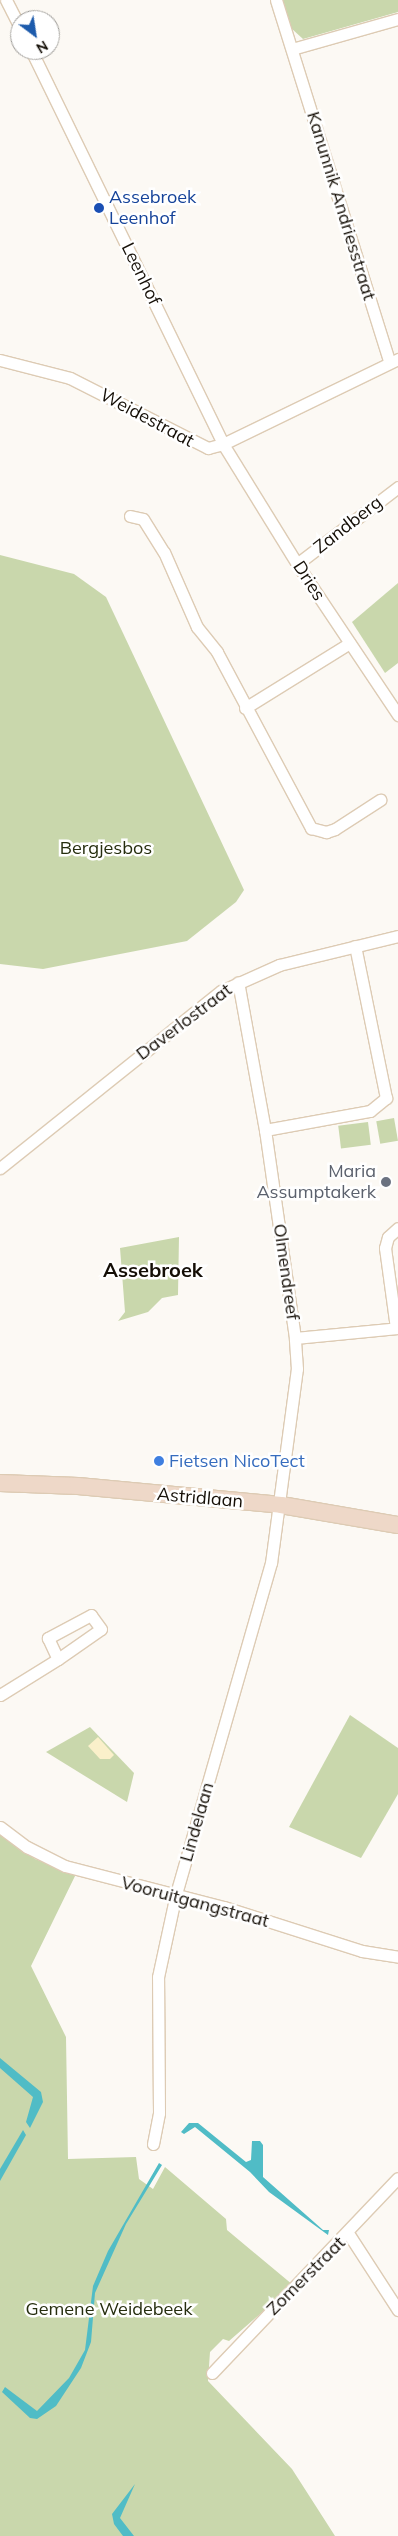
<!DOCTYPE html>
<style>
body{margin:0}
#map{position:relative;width:398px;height:2536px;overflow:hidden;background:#fcf9f4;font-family:Mulish,sans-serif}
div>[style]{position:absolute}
.green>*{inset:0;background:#c9d7ac;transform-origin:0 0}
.sand>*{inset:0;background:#faf0ca}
.water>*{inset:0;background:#50bcc6}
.roads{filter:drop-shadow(1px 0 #ddcbb4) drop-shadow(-1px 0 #ddcbb4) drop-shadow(0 1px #ddcbb4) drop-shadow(0 -1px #ddcbb4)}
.street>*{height:11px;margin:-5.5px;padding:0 5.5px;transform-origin:5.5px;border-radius:5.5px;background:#fff}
.secondary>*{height:16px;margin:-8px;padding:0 8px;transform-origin:8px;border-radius:8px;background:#eed8c8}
.dots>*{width:14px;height:14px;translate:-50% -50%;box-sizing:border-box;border:2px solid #fff;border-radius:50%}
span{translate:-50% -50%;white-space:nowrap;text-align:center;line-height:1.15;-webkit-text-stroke:5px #fff;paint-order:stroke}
.transit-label{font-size:18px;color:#164399}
.left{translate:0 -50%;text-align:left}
.street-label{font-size:18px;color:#140e06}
.park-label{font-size:18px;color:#252d0e}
.worship-label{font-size:18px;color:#5b616d}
.right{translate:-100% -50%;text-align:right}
.shop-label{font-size:18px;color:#366cbe}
.quarter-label{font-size:20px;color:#140e06;font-weight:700}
.north{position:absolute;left:10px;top:10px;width:50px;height:50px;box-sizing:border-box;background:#fff;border:1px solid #a19f9b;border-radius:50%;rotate:149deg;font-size:14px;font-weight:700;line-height:20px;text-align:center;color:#140e06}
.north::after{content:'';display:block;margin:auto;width:18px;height:22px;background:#1d5bac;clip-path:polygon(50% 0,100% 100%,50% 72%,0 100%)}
</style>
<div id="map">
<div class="green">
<i style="clip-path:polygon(282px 0,398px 0,398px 12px,303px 39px,291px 28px)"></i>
<i style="clip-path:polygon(0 555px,74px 574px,106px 597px,244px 890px,236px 902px,187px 941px,43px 969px,0 964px)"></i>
<i style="clip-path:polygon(398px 583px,398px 663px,385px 673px,352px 622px)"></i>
<i style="left:394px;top:1118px;width:23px;height:18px;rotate:80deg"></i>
<i style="left:368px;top:1122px;width:23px;height:30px;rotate:83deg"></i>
<i style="clip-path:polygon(179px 1237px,178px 1295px,162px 1298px,148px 1312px,118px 1321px,125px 1312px,120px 1248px)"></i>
<i style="clip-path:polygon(350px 1715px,398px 1748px,398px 1794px,361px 1858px,289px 1827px)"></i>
<i style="clip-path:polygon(90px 1727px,134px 1773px,127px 1802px,46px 1752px)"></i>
<i style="clip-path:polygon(0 1834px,35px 1859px,76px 1874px,31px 1966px,66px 2037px,68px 2159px,136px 2157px,139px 2179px,153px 2189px,165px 2167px,226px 2219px,227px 2230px,293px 2285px,229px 2341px,223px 2339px,210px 2352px,208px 2381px,292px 2469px,335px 2536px,0 2536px)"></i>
</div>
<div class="sand">
<i style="clip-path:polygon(98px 1737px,114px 1755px,110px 1759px,100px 1759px,88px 1746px)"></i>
</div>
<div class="water">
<i style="clip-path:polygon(0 2058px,41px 2092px,43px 2102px,30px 2128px,26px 2122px,33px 2097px,0 2068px)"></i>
<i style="clip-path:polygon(189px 2123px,198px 2123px,246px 2162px,251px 2160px,252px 2141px,260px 2141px,263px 2145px,263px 2177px,323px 2230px,329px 2230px,328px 2235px,269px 2192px,250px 2172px,195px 2127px,184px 2134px,181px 2132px)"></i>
<i style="clip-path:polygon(23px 2130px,26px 2135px,0 2181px,0 2169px)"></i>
<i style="clip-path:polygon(159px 2163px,162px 2165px,126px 2224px,95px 2293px,91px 2342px,81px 2368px,56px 2406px,37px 2419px,30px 2418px,2px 2392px,5px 2387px,37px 2411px,69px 2378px,85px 2350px,93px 2286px,108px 2251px)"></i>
<i style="clip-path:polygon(135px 2484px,120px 2518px,134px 2536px,123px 2536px,114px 2524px,112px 2514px)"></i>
</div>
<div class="roads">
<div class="street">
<i style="left:6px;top:0;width:31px;rotate:63deg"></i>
<i style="left:276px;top:0;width:380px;rotate:72.6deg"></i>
<i style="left:292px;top:49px;width:110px;rotate:-15.8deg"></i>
<i style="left:31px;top:50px;width:438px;rotate:64deg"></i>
<i style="left:223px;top:444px;width:141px;rotate:58.3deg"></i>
<i style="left:297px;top:564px;width:182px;rotate:56.2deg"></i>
<i style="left:0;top:360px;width:72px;rotate:14.4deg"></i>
<i style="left:70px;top:378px;width:155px;rotate:26.9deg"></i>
<i style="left:208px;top:448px;width:16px;rotate:-15deg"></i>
<i style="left:223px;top:444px;width:195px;rotate:-25.9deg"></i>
<i style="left:130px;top:516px;width:13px;rotate:13deg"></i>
<i style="left:143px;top:519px;width:39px;rotate:58deg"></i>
<i style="left:164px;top:552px;width:82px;rotate:66.3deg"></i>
<i style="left:197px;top:627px;width:32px;rotate:51deg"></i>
<i style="left:217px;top:652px;width:200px;rotate:61.9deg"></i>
<i style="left:311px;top:828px;width:16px;rotate:15deg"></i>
<i style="left:326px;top:832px;width:9px;rotate:-18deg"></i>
<i style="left:335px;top:829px;width:54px;rotate:-32.8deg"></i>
<i style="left:297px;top:564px;width:127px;rotate:-37.3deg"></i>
<i style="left:245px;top:708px;width:123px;rotate:-31.8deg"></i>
<i style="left:265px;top:1130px;width:107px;rotate:-10.3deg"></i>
<i style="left:370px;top:1111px;width:21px;rotate:-39deg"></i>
<i style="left:386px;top:1098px;width:155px;rotate:-101.5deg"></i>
<i style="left:0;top:1168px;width:283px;rotate:-38.7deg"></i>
<i style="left:221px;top:991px;width:64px;rotate:-24.1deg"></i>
<i style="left:279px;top:965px;width:122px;rotate:-13.7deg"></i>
<i style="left:396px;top:1328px;width:81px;rotate:-97.8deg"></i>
<i style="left:385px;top:1248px;width:11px;rotate:-75deg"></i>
<i style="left:388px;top:1237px;width:13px;rotate:-42deg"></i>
<i style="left:295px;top:1338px;width:103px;rotate:-5.5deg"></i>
<i style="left:0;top:1695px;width:68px;rotate:-31.8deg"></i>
<i style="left:58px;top:1659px;width:52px;rotate:-34.9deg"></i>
<i style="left:101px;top:1629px;width:17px;rotate:-126deg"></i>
<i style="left:91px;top:1615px;width:49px;rotate:151.9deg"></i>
<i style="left:48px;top:1638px;width:23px;rotate:65deg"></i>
<i style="left:0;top:1827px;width:34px;rotate:37deg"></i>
<i style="left:27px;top:1847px;width:42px;rotate:26.6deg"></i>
<i style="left:65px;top:1866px;width:164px;rotate:14.5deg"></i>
<i style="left:224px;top:1907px;width:145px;rotate:17.7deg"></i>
<i style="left:362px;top:1951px;width:36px;rotate:9deg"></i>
<i style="left:153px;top:2144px;width:32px;rotate:-79deg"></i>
<i style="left:159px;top:2113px;width:136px;rotate:-90.4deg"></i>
<i style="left:158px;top:1977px;width:85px;rotate:-77.8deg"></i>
<i style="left:176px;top:1894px;width:344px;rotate:-74deg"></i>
<i style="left:271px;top:1563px;width:196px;rotate:-82.4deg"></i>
<i style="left:297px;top:1369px;width:31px;rotate:-94deg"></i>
<i style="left:295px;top:1338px;width:210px;rotate:-98.2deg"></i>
<i style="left:265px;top:1130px;width:150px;rotate:-100.3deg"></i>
<i style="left:348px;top:2233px;width:92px;rotate:57deg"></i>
<i style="left:212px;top:2373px;width:269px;rotate:-46.4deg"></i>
</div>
<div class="secondary">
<i style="left:0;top:1483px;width:78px;rotate:2.2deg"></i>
<i style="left:78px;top:1486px;width:204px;rotate:5.3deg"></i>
<i style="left:281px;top:1505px;width:119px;rotate:9.7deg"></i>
</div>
</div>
<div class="dots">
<i style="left:99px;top:208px;background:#1a4fb4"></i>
<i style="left:386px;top:1182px;background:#6b7280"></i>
<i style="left:159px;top:1461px;background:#3f7fe0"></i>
</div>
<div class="transit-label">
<span class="left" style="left:109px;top:208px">Assebroek<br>Leenhof</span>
</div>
<div class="street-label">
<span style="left:341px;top:206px;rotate:73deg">Kanunnik Andriesstraat</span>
<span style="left:141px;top:274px;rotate:64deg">Leenhof</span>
<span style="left:147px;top:418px;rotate:28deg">Weidestraat</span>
<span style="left:348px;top:525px;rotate:-38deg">Zandberg</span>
<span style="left:309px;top:581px;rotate:57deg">Dries</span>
<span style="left:184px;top:1022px;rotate:-37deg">Daverlostraat</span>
<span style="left:286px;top:1272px;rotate:82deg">Olmendreef</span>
<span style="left:200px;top:1498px;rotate:5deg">Astridlaan</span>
<span style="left:197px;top:1822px;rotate:-74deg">Lindelaan</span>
<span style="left:195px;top:1902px;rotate:15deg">Vooruitgangstraat</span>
<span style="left:306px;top:2276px;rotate:-45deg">Zomerstraat</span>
</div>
<div class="park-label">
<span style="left:106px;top:848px">Bergjesbos</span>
<span style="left:109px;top:2309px">Gemene Weidebeek</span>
</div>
<div class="worship-label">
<span class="right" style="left:376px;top:1182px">Maria<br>Assumptakerk</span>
</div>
<div class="shop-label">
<span class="left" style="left:169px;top:1461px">Fietsen NicoTect</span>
</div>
<div class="quarter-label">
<span style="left:153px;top:1269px">Assebroek</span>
</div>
<div class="north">N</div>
</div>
